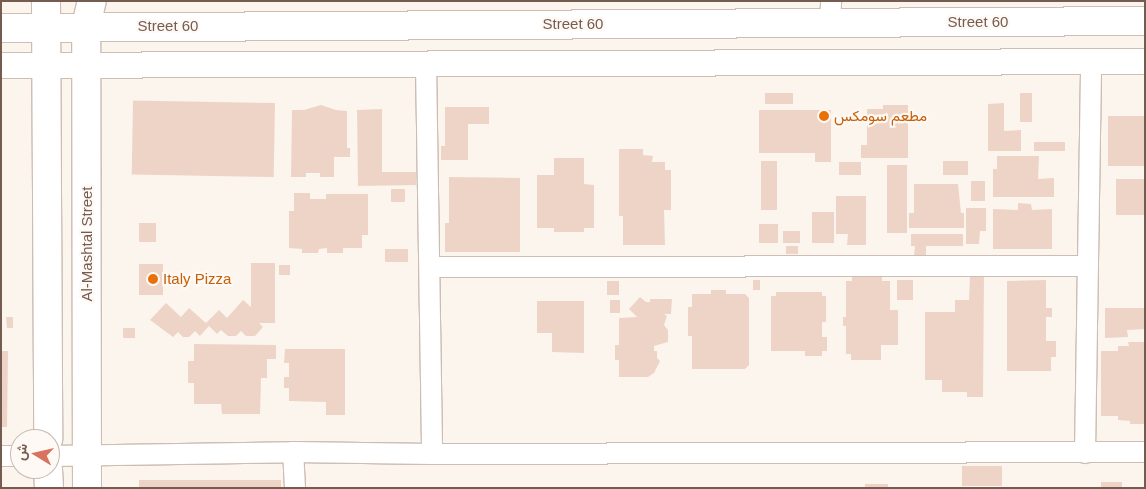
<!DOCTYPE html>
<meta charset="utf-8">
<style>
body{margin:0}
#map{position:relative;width:1146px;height:489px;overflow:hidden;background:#fbf5ed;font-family:Helvetica,Vazirmatn,sans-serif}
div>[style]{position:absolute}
.building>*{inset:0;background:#eed4c7;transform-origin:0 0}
.roads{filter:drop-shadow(1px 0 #cdbdb3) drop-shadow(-1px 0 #cdbdb3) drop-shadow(0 1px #cdbdb3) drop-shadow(0 -1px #cdbdb3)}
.minor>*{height:20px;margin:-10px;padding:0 10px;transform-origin:10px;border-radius:10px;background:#fff}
.tertiary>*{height:25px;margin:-12.5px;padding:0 12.5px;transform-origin:12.5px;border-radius:12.5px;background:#fff}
.secondary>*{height:28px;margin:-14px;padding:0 14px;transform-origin:14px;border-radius:14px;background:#fff}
.dots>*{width:14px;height:14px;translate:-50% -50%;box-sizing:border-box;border:2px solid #fef9f4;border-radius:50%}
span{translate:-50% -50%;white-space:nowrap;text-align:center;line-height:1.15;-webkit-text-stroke:4.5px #fef9f4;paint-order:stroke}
.street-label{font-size:15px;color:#755c51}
.food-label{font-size:15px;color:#c56008}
.left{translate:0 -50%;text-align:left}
.frame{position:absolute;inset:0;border:2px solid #755c51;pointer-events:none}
.north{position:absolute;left:10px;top:429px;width:50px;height:50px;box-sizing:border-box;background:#fef9f4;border:1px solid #c7bab3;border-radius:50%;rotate:279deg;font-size:14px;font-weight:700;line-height:20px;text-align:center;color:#755c51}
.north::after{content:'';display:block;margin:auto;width:18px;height:22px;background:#d87360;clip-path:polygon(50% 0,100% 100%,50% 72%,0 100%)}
</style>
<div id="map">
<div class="building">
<i style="left:765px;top:93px;width:28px;height:11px"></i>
<i style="left:1020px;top:93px;width:12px;height:29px"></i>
<i style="left:275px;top:103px;width:74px;height:142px;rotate:91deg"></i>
<i style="clip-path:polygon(1004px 103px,1004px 131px,1021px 130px,1021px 151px,988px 151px,988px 104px)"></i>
<i style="clip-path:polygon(321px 105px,336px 110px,347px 111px,347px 148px,350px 148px,350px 157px,334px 157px,334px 177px,320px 177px,320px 173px,306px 173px,306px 177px,291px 177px,292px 110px,304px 110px)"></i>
<i style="clip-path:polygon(883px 105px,908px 105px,908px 158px,861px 158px,861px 145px,867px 145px,867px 109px,883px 109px)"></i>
<i style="clip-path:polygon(445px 107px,489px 107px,489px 124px,468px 124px,468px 160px,441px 160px,441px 146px,445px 146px)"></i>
<i style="clip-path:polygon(382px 109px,382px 172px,416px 172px,416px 185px,358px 186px,357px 110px)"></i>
<i style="clip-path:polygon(759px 110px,831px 110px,831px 162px,815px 162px,815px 153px,759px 153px)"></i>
<i style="left:1108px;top:116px;width:37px;height:50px"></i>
<i style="left:1034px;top:142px;width:31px;height:9px"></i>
<i style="clip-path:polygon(619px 149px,643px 149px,643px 155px,653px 156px,652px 162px,665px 162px,665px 170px,671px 170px,671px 210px,664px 210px,665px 245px,623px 245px,623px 216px,619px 216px)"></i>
<i style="clip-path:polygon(997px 156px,1039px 156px,1038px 179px,1054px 178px,1054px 197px,993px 197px,993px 169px,997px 169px)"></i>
<i style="clip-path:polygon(554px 158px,584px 158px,584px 184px,594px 185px,594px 228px,584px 228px,584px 232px,554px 232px,554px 228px,537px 228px,537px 175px,554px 175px)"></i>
<i style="left:761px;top:161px;width:16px;height:49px"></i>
<i style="left:968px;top:161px;width:14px;height:25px;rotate:90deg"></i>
<i style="left:839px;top:162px;width:22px;height:13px"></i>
<i style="left:887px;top:165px;width:20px;height:68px"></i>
<i style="clip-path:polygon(449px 177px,520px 178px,520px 252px,445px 252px,445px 223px,449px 223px)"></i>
<i style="left:1116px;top:179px;width:29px;height:36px"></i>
<i style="left:971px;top:181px;width:14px;height:20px"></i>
<i style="clip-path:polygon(914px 184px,958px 184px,961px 213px,964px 213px,964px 228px,909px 228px,909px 213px,914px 213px)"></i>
<i style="left:391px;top:189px;width:14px;height:13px"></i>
<i style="clip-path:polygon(294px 193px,310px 193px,310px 199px,326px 199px,326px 194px,368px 194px,368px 235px,362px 235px,362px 248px,343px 248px,343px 253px,327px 253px,327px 248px,319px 249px,318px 253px,302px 253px,302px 249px,289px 248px,289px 211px,294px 211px)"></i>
<i style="clip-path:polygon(836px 196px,866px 196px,866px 245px,847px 245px,848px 234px,836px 234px)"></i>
<i style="clip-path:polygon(1018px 203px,1031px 204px,1032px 210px,1052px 209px,1052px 249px,993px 249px,993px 209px,1018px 210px)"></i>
<i style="clip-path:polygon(966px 208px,986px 208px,986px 231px,980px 231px,979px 244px,966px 244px)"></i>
<i style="left:812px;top:212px;width:22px;height:31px"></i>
<i style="left:139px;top:223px;width:17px;height:19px"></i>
<i style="left:759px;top:224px;width:19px;height:19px"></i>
<i style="left:783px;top:231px;width:17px;height:12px"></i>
<i style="clip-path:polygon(911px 234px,963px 234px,963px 246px,926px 246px,926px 255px,914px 255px,915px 246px,911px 246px)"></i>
<i style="left:786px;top:246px;width:12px;height:8px"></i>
<i style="left:385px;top:249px;width:23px;height:13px"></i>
<i style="clip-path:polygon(251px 263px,275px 263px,275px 323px,259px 323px,263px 327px,255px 336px,246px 336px,241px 331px,236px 336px,228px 336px,221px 330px,217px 334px,209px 326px,200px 336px,195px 331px,189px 337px,183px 337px,178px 332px,173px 337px,150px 320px,166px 303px,181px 317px,189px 308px,206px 323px,219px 310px,227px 318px,243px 300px,251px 307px)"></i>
<i style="left:139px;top:264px;width:24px;height:31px"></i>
<i style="left:279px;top:265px;width:11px;height:10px"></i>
<i style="clip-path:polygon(852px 275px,882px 275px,882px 281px,890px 281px,890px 310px,898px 310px,898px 345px,881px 345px,881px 360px,851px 360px,851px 354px,846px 354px,846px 326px,843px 326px,843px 317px,846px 317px,846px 281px,852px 281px)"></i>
<i style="clip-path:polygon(970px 277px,984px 277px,983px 397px,967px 397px,967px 392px,942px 392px,942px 380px,925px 380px,925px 312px,955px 312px,955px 300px,969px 300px)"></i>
<i style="left:753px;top:280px;width:7px;height:10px"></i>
<i style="left:897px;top:280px;width:16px;height:20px"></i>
<i style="clip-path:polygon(1046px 280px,1046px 308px,1052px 308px,1052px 317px,1046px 317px,1046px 341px,1056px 341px,1056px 357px,1051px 357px,1051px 371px,1007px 371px,1007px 281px)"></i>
<i style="left:607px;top:281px;width:12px;height:14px"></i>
<i style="clip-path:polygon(711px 290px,726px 290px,726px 294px,745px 294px,749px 298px,749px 365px,745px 369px,692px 369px,692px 336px,688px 336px,688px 307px,692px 307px,692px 294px,711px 294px)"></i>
<i style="clip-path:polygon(776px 292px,822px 292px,822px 296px,826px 296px,826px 322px,822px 322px,822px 337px,827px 337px,827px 351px,822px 351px,822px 356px,805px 356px,805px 351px,771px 351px,771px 296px,776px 296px)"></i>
<i style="clip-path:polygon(640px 297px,646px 302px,650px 302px,650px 299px,672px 299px,671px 314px,664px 314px,667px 316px,664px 325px,668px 330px,668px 342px,654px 346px,654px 351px,657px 351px,657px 358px,660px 361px,654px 373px,648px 377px,619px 377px,619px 360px,615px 360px,615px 345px,619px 345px,619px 318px,637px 317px,629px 309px)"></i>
<i style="left:610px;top:300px;width:10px;height:13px"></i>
<i style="clip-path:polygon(537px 301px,584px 301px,584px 353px,552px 352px,552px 333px,537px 333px)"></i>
<i style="clip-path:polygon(1105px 308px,1145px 308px,1145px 329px,1127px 330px,1128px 337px,1105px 338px)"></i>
<i style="clip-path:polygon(6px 317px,13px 317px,13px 328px,7px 328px)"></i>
<i style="left:123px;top:328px;width:12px;height:10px"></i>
<i style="clip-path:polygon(1128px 342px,1145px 342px,1145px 424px,1130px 424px,1130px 421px,1118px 420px,1118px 416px,1101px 416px,1101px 351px,1118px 351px,1118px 346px,1129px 346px)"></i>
<i style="clip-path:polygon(194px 344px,276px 345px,276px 359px,267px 359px,267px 378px,261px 378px,260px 414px,222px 414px,221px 404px,194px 404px,194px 383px,188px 383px,188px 361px,194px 361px)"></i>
<i style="clip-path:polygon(285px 349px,345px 349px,345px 415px,326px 415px,326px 402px,289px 401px,289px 388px,284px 388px,284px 377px,289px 377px,289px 363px,284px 363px)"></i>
<i style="clip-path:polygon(1px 351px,8px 351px,7px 427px,1px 427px)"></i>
<i style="left:962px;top:466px;width:40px;height:20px"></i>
<i style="left:139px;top:480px;width:142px;height:8px"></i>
<i style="left:1101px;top:482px;width:21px;height:6px"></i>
<i style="left:865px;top:484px;width:23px;height:4px"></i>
</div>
<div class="roads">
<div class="minor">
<i style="left:830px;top:23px;width:22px;rotate:-87deg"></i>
<i style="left:426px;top:64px;width:390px;rotate:89.1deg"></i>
<i style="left:431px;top:267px;width:657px;rotate:-0.09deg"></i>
<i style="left:1085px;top:453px;width:391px;rotate:-89.1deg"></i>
<i style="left:1px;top:456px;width:19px"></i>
<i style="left:50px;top:456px;width:243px;rotate:-0.9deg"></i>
<i style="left:295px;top:488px;width:36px;rotate:-93deg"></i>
<i style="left:293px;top:452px;width:139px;rotate:0.8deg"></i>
<i style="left:432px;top:454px;width:713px;rotate:-0.16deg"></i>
</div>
<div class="tertiary">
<i style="left:1px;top:65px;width:1144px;rotate:-0.2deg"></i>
</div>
<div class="secondary">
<i style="left:46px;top:1px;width:438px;rotate:89.7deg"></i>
<i style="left:1px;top:28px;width:1144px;rotate:-0.35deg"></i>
<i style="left:48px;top:469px;width:19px;rotate:87deg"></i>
<i style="left:87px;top:488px;width:462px;rotate:-90.1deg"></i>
<i style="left:86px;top:26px;width:26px;rotate:-77deg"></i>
</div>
</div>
<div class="dots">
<i style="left:824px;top:116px;background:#e8710a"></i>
<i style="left:153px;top:279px;background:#e8710a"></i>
</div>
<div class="street-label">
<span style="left:978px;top:22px">Street 60</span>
<span style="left:573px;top:24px">Street 60</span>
<span style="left:168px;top:26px">Street 60</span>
<span style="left:87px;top:244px;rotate:-90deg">Al-Mashtal Street</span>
</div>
<div class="food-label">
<span class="left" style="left:834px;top:116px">مطعم سومكس</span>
<span class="left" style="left:163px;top:279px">Italy Pizza</span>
</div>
<div class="frame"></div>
<div class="north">ش</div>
</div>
